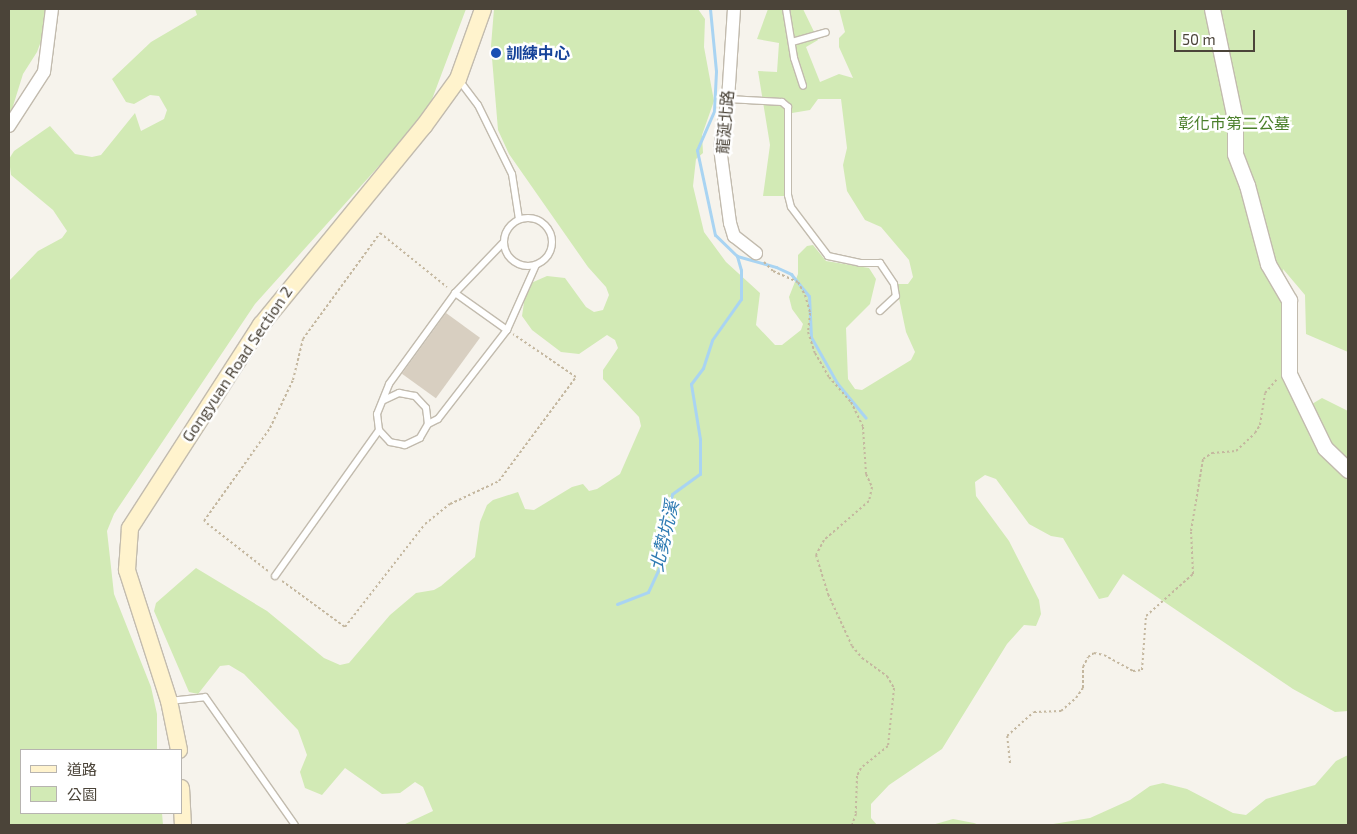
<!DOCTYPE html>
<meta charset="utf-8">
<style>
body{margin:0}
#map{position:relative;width:1357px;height:834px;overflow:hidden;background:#f6f3ec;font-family:"Exo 2","Noto Sans TC",sans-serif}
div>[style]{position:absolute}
.green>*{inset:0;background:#d2eab5}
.stream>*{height:3px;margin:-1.5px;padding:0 1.5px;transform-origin:1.5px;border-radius:1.5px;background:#a9d4f2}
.building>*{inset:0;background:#d8cfc1;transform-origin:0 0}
.path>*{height:2px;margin-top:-1px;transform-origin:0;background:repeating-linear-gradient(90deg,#c4b79f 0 2.5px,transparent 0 5px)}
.roads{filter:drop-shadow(1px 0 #c2bbae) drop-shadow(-1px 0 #c2bbae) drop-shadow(0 1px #c2bbae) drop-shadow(0 -1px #c2bbae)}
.service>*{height:6px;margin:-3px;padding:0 3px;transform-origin:3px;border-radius:3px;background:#fff}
.service>.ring{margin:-3px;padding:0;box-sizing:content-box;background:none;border:6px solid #fff;border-radius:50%}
.minor>*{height:12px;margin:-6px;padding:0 6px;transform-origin:6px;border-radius:6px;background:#fff}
.tertiary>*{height:15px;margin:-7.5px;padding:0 7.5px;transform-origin:7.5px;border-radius:7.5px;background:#fff}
.secondary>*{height:16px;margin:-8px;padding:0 8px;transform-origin:8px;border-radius:8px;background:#fff3cd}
.dots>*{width:14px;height:14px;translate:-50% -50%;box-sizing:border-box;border:2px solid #fff;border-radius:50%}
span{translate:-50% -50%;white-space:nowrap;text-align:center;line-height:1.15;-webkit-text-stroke:5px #fff;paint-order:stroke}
.transit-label{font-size:16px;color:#164399;font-weight:700}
.left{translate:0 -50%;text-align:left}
.street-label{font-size:16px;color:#4b4439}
.park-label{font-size:16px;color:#4a7f2a}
.water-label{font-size:18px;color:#2e7ab2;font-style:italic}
.frame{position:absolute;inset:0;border:10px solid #4b4439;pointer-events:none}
.legend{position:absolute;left:20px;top:749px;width:162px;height:65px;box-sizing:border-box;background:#fff;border:1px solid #b7b4b0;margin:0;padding:6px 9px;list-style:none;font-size:15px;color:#4b4439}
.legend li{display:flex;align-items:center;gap:10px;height:25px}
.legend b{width:25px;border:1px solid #b7b4b0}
.scale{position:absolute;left:1174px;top:30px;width:81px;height:22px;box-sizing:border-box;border:2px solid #4b4439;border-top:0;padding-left:6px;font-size:15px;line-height:18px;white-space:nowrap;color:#4b4439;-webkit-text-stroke:4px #fff;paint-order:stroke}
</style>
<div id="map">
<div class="green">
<i style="clip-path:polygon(9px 9px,47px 9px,46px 28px,37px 52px,23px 74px,9px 119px)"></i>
<i style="clip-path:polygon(195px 9px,466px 9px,431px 102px,422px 118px,255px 304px,114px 514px,107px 531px,114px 594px,151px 687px,157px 714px,157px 750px,21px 750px,21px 813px,162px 813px,163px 825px,9px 825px,9px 281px,38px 251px,62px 238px,67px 231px,53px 210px,11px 175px,9px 159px,14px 151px,50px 126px,75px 154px,92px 157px,101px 155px,135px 113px,141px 131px,164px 119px,167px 110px,159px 96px,150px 95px,134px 104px,126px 102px,112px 79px,151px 42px,197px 15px)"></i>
<i style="clip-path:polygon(494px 9px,698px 9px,705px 19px,704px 47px,714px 101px,702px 135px,703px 153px,696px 159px,693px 186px,704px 232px,726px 262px,760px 293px,756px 325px,775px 345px,782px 345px,801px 330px,803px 324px,792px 309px,789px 297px,798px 274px,798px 255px,807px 246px,813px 245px,826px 261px,869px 268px,876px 279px,870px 304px,846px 328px,848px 379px,855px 389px,862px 390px,911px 360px,915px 352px,906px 332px,896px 284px,908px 284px,913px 277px,909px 260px,881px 227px,865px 220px,847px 191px,843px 165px,847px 148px,841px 99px,818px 99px,810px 110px,786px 114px,788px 196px,763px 196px,770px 145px,758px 71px,777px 72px,779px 43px,757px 39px,768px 9px,803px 9px,818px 40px,806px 47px,820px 82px,839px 74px,853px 78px,839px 47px,839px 38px,845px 32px,839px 9px,1348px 9px,1348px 352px,1306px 334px,1305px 295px,1283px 269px,1291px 385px,1310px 437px,1348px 480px,1348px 711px,1335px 712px,1293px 689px,1123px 574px,1108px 597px,1099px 599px,1063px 538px,1051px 536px,1029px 524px,996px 479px,985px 475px,975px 482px,976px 496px,1009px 541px,1039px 600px,1041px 614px,1036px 626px,1024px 625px,1007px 644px,942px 749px,889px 785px,871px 804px,871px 818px,877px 825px,403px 825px,433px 811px,423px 787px,415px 782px,400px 793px,382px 794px,345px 768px,322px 795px,305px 788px,300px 772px,307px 755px,298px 730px,244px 674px,229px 665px,220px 666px,198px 694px,189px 692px,154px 611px,156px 603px,196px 568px,267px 611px,324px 658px,340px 665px,349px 663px,390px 615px,416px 593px,434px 590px,441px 586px,475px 557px,480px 522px,487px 505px,493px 500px,518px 492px,525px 509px,534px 510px,572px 487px,583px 484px,589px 491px,597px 489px,620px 474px,641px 426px,639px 417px,603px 379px,603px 370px,618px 348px,615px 340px,607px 335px,579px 354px,561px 352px,532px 330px,522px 316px,526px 289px,531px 283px,547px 276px,565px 278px,586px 307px,594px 312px,603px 310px,609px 295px,606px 287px,588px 267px,509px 154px,498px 130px,491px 46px)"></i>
<i style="clip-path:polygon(1322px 398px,1348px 411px,1348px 459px,1333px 446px,1307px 407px)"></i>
<i style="clip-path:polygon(1348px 755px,1348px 825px,1047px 825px,1090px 818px,1130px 800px,1150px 786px,1163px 783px,1187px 789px,1233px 813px,1246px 815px,1266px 799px,1315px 785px,1336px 761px)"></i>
<i style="clip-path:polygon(953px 819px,974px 823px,979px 825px,932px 825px)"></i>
</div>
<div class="stream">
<i style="left:737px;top:256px;width:41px;rotate:15.8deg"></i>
<i style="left:776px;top:267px;width:17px;rotate:25deg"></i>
<i style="left:791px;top:274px;width:28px;rotate:51deg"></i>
<i style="left:809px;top:296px;width:41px;rotate:87.2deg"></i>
<i style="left:811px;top:337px;width:53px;rotate:60.5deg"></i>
<i style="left:837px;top:383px;width:45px;rotate:50.4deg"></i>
<i style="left:617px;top:604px;width:33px;rotate:-21deg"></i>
<i style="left:648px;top:592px;width:29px;rotate:-65deg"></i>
<i style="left:660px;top:566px;width:47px;rotate:-83.9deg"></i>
<i style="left:665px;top:519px;width:26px;rotate:-74deg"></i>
<i style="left:672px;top:494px;width:34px;rotate:-36deg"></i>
<i style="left:700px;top:474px;width:35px;rotate:-90deg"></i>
<i style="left:700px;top:439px;width:56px;rotate:-99.3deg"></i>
<i style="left:691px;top:384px;width:20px;rotate:-53deg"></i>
<i style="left:703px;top:368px;width:29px;rotate:-72deg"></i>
<i style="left:712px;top:340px;width:50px;rotate:-54.7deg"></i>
<i style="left:741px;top:299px;width:29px;rotate:-90deg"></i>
<i style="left:741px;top:270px;width:15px;rotate:-106deg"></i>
<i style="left:737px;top:256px;width:30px;rotate:-136deg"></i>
<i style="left:715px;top:235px;width:87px;rotate:-102deg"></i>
<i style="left:697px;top:150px;width:43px;rotate:-66.4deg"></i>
<i style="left:714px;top:111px;width:40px;rotate:-87.1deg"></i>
<i style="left:716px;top:71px;width:62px;rotate:-95.5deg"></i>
</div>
<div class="building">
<i style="left:446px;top:313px;width:42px;height:75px;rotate:36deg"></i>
</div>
<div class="path">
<i style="left:764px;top:262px;width:13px;rotate:45deg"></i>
<i style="left:773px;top:271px;width:27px;rotate:24deg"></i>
<i style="left:798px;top:282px;width:15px;rotate:62deg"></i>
<i style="left:805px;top:295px;width:19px;rotate:74deg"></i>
<i style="left:810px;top:313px;width:19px;rotate:96deg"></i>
<i style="left:808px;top:332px;width:22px;rotate:72deg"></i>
<i style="left:815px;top:353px;width:28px;rotate:60deg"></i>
<i style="left:829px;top:377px;width:33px;rotate:49deg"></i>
<i style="left:851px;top:402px;width:28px;rotate:64deg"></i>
<i style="left:863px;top:427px;width:47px;rotate:86.3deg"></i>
<i style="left:866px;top:474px;width:14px;rotate:65deg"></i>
<i style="left:872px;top:487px;width:14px;rotate:102deg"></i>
<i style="left:869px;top:501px;width:60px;rotate:139.1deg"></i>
<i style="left:824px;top:540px;width:17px;rotate:118deg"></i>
<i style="left:816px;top:555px;width:41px;rotate:72.9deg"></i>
<i style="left:828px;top:594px;width:57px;rotate:65.2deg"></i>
<i style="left:852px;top:646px;width:16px;rotate:50deg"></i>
<i style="left:862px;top:658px;width:31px;rotate:36deg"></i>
<i style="left:887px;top:676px;width:14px;rotate:60deg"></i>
<i style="left:894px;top:688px;width:58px;rotate:95.9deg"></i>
<i style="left:888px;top:746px;width:35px;rotate:141deg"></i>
<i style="left:861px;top:768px;width:9px;rotate:117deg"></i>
<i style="left:857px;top:776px;width:38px;rotate:92deg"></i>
<i style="left:856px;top:814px;width:12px;rotate:110deg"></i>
<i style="left:268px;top:571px;width:81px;rotate:-142deg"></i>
<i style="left:204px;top:521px;width:114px;rotate:-54.6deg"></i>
<i style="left:270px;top:428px;width:53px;rotate:-64.4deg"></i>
<i style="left:293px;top:380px;width:42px;rotate:-76.3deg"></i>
<i style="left:303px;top:339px;width:131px;rotate:-54deg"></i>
<i style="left:380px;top:233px;width:86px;rotate:38.9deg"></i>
<i style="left:282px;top:581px;width:78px;rotate:36.1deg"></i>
<i style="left:345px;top:627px;width:130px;rotate:-52.2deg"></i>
<i style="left:425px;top:524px;width:32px;rotate:-39deg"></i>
<i style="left:450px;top:504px;width:54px;rotate:-25.1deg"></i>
<i style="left:499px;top:481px;width:129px;rotate:-53.5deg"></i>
<i style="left:576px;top:377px;width:76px;rotate:-145.7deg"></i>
<i style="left:1010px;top:763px;width:27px;rotate:-96deg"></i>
<i style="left:1007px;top:736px;width:36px;rotate:-42deg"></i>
<i style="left:1034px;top:712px;width:27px;rotate:-2deg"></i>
<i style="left:1061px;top:711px;width:20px;rotate:-41deg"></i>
<i style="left:1076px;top:698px;width:12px;rotate:-55deg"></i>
<i style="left:1083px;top:688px;width:21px;rotate:-90deg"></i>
<i style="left:1083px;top:667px;width:11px;rotate:-63deg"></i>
<i style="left:1088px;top:657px;width:7px;rotate:-34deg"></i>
<i style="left:1094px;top:653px;width:10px;rotate:11deg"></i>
<i style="left:1104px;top:655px;width:33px;rotate:29deg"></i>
<i style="left:1133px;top:671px;width:9px;rotate:-6deg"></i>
<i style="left:1142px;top:670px;width:54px;rotate:-85.8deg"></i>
<i style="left:1146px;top:616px;width:63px;rotate:-41.8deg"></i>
<i style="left:1193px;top:574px;width:43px;rotate:-92.7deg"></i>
<i style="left:1191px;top:531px;width:73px;rotate:-80.5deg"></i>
<i style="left:1203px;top:459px;width:11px;rotate:-34deg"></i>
<i style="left:1212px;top:453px;width:24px;rotate:-5deg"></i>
<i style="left:1236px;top:451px;width:26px;rotate:-43deg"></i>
<i style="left:1255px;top:433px;width:9px;rotate:-58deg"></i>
<i style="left:1260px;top:425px;width:32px;rotate:-81deg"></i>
<i style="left:1265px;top:393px;width:20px;rotate:-49deg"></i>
</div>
<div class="roads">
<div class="service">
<i style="left:786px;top:9px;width:50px;rotate:80.7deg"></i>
<i style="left:794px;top:58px;width:29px;rotate:72deg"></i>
<i style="left:792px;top:42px;width:35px;rotate:-16deg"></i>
<i style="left:459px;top:80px;width:31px;rotate:53deg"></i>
<i style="left:478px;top:105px;width:77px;rotate:63.8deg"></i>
<i style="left:512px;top:174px;width:46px;rotate:81.2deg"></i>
<i style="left:728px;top:99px;width:54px;rotate:3.2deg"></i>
<i style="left:782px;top:102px;width:8px;rotate:40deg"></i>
<i style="left:788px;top:107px;width:88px;rotate:90deg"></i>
<i style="left:788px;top:195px;width:12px;rotate:76deg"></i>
<i style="left:791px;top:207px;width:61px;rotate:52.9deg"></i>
<i style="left:828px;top:256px;width:33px;rotate:12deg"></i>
<i style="left:860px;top:263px;width:20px"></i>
<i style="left:880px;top:263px;width:25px;rotate:56deg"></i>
<i style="left:894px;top:284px;width:12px;rotate:81deg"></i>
<i style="left:896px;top:296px;width:22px;rotate:137deg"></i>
<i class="ring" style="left:504px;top:218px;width:42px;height:42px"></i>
<i style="left:507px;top:330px;width:71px;rotate:-66deg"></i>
<i style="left:384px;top:400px;width:17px;rotate:-25deg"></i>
<i style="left:399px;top:393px;width:16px;rotate:11deg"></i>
<i style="left:415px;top:396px;width:16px;rotate:47deg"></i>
<i style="left:426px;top:408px;width:16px;rotate:83deg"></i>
<i style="left:428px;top:424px;width:16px;rotate:120deg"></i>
<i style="left:420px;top:438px;width:17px;rotate:155deg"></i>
<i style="left:405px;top:445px;width:15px;rotate:-169deg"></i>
<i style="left:390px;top:442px;width:16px;rotate:-133deg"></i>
<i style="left:379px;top:430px;width:16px;rotate:-97deg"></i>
<i style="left:377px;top:414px;width:32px;rotate:-68deg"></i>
<i style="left:389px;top:384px;width:112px;rotate:-54deg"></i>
<i style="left:455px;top:293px;width:69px;rotate:-46.2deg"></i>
<i style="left:428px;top:424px;width:11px;rotate:-27deg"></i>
<i style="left:438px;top:419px;width:113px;rotate:-52.2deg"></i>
<i style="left:507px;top:330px;width:64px;rotate:-144.6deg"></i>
<i style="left:275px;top:576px;width:179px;rotate:-54.5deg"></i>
<i style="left:169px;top:701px;width:36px;rotate:-6deg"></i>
<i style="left:205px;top:697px;width:156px;rotate:54.9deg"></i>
</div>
<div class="minor">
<i style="left:734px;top:9px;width:90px;rotate:93.8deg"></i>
<i style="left:728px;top:99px;width:50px;rotate:99.3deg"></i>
<i style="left:720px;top:148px;width:76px;rotate:82.4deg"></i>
<i style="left:730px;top:223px;width:14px;rotate:73deg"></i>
<i style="left:734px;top:236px;width:28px;rotate:38deg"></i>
<i style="left:9px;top:126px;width:64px;rotate:-57.1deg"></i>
<i style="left:44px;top:72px;width:64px;rotate:-82.8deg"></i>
</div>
<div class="tertiary">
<i style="left:1212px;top:9px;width:112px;rotate:78.2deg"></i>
<i style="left:1235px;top:119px;width:35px;rotate:90deg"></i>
<i style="left:1235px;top:154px;width:33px;rotate:69deg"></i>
<i style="left:1247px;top:185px;width:82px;rotate:75.1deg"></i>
<i style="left:1268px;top:264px;width:42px;rotate:59.7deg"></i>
<i style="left:1289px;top:300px;width:74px;rotate:90deg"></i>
<i style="left:1289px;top:374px;width:82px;rotate:64.1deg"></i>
<i style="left:1325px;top:448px;width:32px;rotate:44deg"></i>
</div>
<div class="secondary">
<i style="left:179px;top:750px;width:50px;rotate:-101.5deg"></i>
<i style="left:169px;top:701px;width:138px;rotate:-107.8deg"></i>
<i style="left:127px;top:570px;width:42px;rotate:-85.9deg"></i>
<i style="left:130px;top:528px;width:242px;rotate:-57.2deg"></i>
<i style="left:261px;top:325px;width:257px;rotate:-50.7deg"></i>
<i style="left:424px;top:126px;width:58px;rotate:-54.1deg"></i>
<i style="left:458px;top:79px;width:74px;rotate:-70.3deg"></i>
<i style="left:181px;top:788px;width:37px;rotate:87deg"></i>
</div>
</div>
<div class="dots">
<i style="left:496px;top:53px;background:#1a4fb4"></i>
</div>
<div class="transit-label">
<span class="left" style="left:506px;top:53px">訓練中心</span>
</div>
<div class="street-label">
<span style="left:725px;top:122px;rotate:-85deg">龍涎北路</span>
<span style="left:237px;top:364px;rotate:-56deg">Gongyuan Road Section 2</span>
</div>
<div class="park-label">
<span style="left:1234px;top:123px">彰化市第二公墓</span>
</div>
<div class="water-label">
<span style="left:664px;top:536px;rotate:-77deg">北勢坑溪</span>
</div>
<div class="frame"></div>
<ul class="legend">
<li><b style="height:6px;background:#fff3cd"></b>道路</li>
<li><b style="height:14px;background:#d2eab5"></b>公園</li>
</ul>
<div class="scale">50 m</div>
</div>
